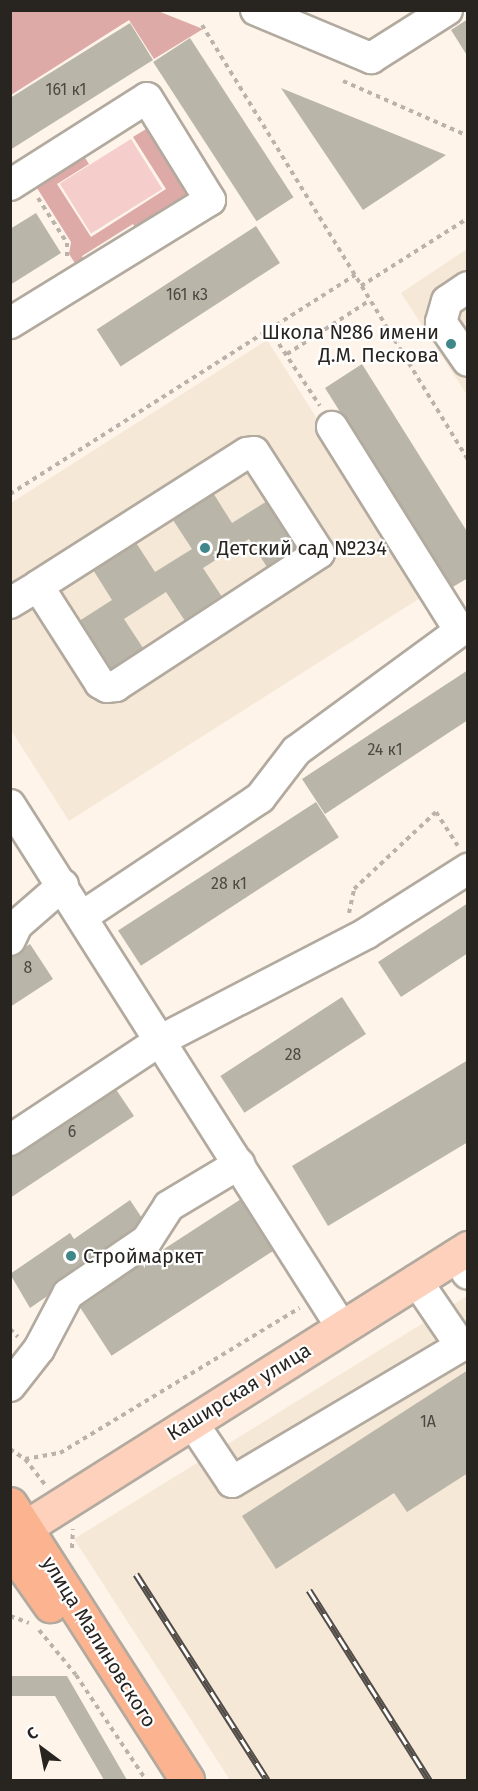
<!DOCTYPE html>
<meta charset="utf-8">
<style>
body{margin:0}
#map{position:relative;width:478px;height:1791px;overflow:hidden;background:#fef4ea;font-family:"Fira Sans",sans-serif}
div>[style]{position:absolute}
.built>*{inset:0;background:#f6e8d7}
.green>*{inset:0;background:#f5cdcb;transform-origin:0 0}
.forest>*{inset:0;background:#deaaa8}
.building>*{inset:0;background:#b9b6a9;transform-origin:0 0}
.path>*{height:4px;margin-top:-2px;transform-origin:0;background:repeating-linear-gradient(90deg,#bbb3ab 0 4.5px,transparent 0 9px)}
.roads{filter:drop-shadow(2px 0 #b2aa9f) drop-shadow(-2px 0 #b2aa9f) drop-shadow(0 2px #b2aa9f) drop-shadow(0 -2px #b2aa9f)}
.minor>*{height:30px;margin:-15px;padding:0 15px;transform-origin:15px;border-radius:15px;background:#fff}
.major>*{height:33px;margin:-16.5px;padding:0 16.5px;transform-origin:16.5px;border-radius:16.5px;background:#fdd1bc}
.highway>*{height:33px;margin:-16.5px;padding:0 16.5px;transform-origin:16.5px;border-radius:16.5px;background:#fbb390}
.rail>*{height:7px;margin-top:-3.5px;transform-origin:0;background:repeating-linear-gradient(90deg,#fff 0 14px,#514c47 0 28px);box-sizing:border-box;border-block:2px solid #514c47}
.dots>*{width:16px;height:16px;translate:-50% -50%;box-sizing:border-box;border:3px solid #fff;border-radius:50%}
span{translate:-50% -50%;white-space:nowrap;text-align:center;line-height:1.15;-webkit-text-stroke:4.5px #fff;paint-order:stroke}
.number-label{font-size:16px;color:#4c4842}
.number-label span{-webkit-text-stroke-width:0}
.poi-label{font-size:20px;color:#282420}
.right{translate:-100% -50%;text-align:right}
.left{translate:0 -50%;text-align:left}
.street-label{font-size:20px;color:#282420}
.frame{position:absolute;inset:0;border:12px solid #282420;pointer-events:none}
.north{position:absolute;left:12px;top:1719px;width:60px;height:60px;-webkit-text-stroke:4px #fff;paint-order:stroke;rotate:328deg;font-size:16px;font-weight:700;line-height:24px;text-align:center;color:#282420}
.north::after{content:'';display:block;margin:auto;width:21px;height:27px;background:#282420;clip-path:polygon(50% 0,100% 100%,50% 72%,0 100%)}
</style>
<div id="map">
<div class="built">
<i style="clip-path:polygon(467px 249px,467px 395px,401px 293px)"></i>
<i style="clip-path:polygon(267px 340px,428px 593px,69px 821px,11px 730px,11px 503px)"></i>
<i style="clip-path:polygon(467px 1296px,467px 1780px,230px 1780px,74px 1539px)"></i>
</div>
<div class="green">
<i style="left:131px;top:139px;width:59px;height:84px;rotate:58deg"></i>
</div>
<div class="forest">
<i style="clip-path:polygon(11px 10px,158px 11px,203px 29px,154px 59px,129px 20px,11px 95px)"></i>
<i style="clip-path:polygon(156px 123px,203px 198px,141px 237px,133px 224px,82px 256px,89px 269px,82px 274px,69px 254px,71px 242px,32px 180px,80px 150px,89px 164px,57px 184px,91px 237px,166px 189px,133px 137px)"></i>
</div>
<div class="building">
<i style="clip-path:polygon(468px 19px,468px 57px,451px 30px)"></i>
<i style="clip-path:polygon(130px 23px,153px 60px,10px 150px,10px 98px)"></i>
<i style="left:190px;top:38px;width:190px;height:44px;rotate:57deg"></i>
<i style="clip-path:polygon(281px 88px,446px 155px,363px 210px)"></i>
<i style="clip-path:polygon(36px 213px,61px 253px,10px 285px,10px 229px)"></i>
<i style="left:256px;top:226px;width:44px;height:190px;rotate:57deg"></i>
<i style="clip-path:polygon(362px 364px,468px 533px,468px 578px,451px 588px,325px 388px)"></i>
<i style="clip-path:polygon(210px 488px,232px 523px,272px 498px,306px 552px,272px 575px,249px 539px,203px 568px,226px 603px,189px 627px,166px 592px,124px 619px,147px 654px,111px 677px,76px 623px,112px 600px,90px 565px,133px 538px,155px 572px,192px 549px,169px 514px)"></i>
<i style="clip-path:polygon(468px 670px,468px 720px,325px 814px,302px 779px)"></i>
<i style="left:316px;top:802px;width:42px;height:236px;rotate:57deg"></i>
<i style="clip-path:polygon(468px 903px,468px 953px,401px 997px,378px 962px)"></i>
<i style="clip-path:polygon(30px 944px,53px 979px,10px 1007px,10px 957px)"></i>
<i style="left:342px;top:997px;width:44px;height:145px;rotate:57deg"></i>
<i style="clip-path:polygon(468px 1060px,468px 1142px,328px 1226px,292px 1166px)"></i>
<i style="clip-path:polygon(111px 1082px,134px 1116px,10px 1198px,10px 1148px)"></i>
<i style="left:241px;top:1199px;width:61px;height:194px;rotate:57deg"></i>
<i style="clip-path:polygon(130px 1200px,148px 1227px,30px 1308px,10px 1274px,70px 1233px,74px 1239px)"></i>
<i style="clip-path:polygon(468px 1370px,468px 1473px,407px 1512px,394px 1493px,276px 1569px,242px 1516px)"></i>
<i style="clip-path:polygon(10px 1676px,67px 1676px,127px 1780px,104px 1780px,55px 1696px,10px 1696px)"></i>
</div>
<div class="path">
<i style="left:202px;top:25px;width:510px;rotate:58.55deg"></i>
<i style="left:343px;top:81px;width:137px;rotate:23.7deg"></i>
<i style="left:38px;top:198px;width:54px;rotate:57.2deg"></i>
<i style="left:67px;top:243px;width:16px;rotate:90deg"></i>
<i style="left:361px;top:286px;width:127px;rotate:-32.4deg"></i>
<i style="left:269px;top:329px;width:92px;rotate:56.5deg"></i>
<i style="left:287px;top:354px;width:99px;rotate:-33deg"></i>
<i style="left:10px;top:494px;width:409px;rotate:-32.4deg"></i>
<i style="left:349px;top:913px;width:25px;rotate:-78deg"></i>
<i style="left:354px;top:889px;width:112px;rotate:-43.2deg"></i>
<i style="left:436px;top:812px;width:40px;rotate:57.1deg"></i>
<i style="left:10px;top:1329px;width:11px;rotate:45deg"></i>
<i style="left:10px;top:1449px;width:18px;rotate:34deg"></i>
<i style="left:25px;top:1459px;width:33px;rotate:52deg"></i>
<i style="left:25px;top:1459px;width:36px;rotate:-10deg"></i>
<i style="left:60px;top:1453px;width:280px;rotate:-31.2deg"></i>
<i style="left:72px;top:1548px;width:19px;rotate:-87deg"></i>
<i style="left:10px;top:1616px;width:20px;rotate:20deg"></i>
<i style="left:39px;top:1630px;width:58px;rotate:50.6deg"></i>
<i style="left:76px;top:1675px;width:126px;rotate:56.3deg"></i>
</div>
<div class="roads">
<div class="minor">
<i style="left:256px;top:10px;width:125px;rotate:22.7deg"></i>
<i style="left:371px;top:58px;width:90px;rotate:-32.3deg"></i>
<i style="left:10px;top:185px;width:162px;rotate:-32.4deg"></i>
<i style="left:147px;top:98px;width:120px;rotate:58.3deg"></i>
<i style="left:210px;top:200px;width:235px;rotate:148.4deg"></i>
<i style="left:468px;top:287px;width:25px;rotate:146deg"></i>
<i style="left:447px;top:301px;width:22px;rotate:106deg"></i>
<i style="left:441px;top:322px;width:47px;rotate:55.3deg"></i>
<i style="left:10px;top:603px;width:33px;rotate:-31deg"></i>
<i style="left:38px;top:586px;width:248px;rotate:-32.5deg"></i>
<i style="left:247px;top:453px;width:7px;rotate:-8deg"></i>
<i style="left:254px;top:452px;width:120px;rotate:57.2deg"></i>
<i style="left:319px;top:553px;width:243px;rotate:146.8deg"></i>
<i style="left:116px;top:686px;width:9px;rotate:174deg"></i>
<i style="left:107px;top:687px;width:8px;rotate:-150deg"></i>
<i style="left:100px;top:683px;width:115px;rotate:-122.6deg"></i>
<i style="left:10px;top:805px;width:619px;rotate:57.59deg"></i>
<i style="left:83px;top:916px;width:213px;rotate:-33.7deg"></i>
<i style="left:260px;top:798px;width:59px;rotate:-52.5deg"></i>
<i style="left:296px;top:751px;width:203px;rotate:-36.2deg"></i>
<i style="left:460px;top:631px;width:241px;rotate:-122.1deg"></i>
<i style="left:10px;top:940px;width:17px;rotate:-65deg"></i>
<i style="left:17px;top:925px;width:61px;rotate:-41deg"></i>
<i style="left:10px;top:1140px;width:181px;rotate:-33.5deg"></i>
<i style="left:161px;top:1040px;width:232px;rotate:-27.4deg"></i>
<i style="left:367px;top:933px;width:120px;rotate:-32.4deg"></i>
<i style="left:456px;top:1255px;width:22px;rotate:58deg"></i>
<i style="left:10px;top:1386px;width:47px;rotate:-51.9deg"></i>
<i style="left:39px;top:1349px;width:62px;rotate:-62.2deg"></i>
<i style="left:68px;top:1294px;width:96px;rotate:-34.4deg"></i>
<i style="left:147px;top:1240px;width:40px;rotate:-57.1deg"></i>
<i style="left:169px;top:1206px;width:82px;rotate:-31deg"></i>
<i style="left:192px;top:1422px;width:72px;rotate:56.3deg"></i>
<i style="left:232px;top:1482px;width:266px;rotate:-30.7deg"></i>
<i style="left:461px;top:1346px;width:80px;rotate:-124.3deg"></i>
</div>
<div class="major">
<i style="left:10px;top:1537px;width:542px;rotate:-32.25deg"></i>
</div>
<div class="highway">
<i style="left:10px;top:1504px;width:328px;rotate:57.3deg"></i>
<i style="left:10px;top:1548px;width:70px;rotate:54.9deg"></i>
</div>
</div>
<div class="rail">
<i style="left:136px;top:1574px;width:244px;rotate:57.5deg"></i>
<i style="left:309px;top:1590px;width:225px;rotate:57.7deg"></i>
</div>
<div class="dots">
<i style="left:451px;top:344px;background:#3f8789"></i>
<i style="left:205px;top:548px;background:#3f8789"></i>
<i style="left:71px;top:1256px;background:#3f8789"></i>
</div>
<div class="number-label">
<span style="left:66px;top:90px">161 к1</span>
<span style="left:187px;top:295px">161 к3</span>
<span style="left:385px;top:750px">24 к1</span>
<span style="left:229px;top:884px">28 к1</span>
<span style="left:28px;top:968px">8</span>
<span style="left:293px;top:1055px">28</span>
<span style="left:72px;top:1132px">6</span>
<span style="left:428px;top:1422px">1А</span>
</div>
<div class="poi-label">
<span class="right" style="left:439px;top:344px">Школа №86 имени<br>Д.М. Пескова</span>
<span class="left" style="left:217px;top:548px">Детский сад №234</span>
<span class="left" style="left:83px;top:1256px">Строймаркет</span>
</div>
<div class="street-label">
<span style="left:239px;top:1392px;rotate:-32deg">Каширская улица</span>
<span style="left:99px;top:1642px;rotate:58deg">улица Малиновского</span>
</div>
<div class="frame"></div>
<div class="north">С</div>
</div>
